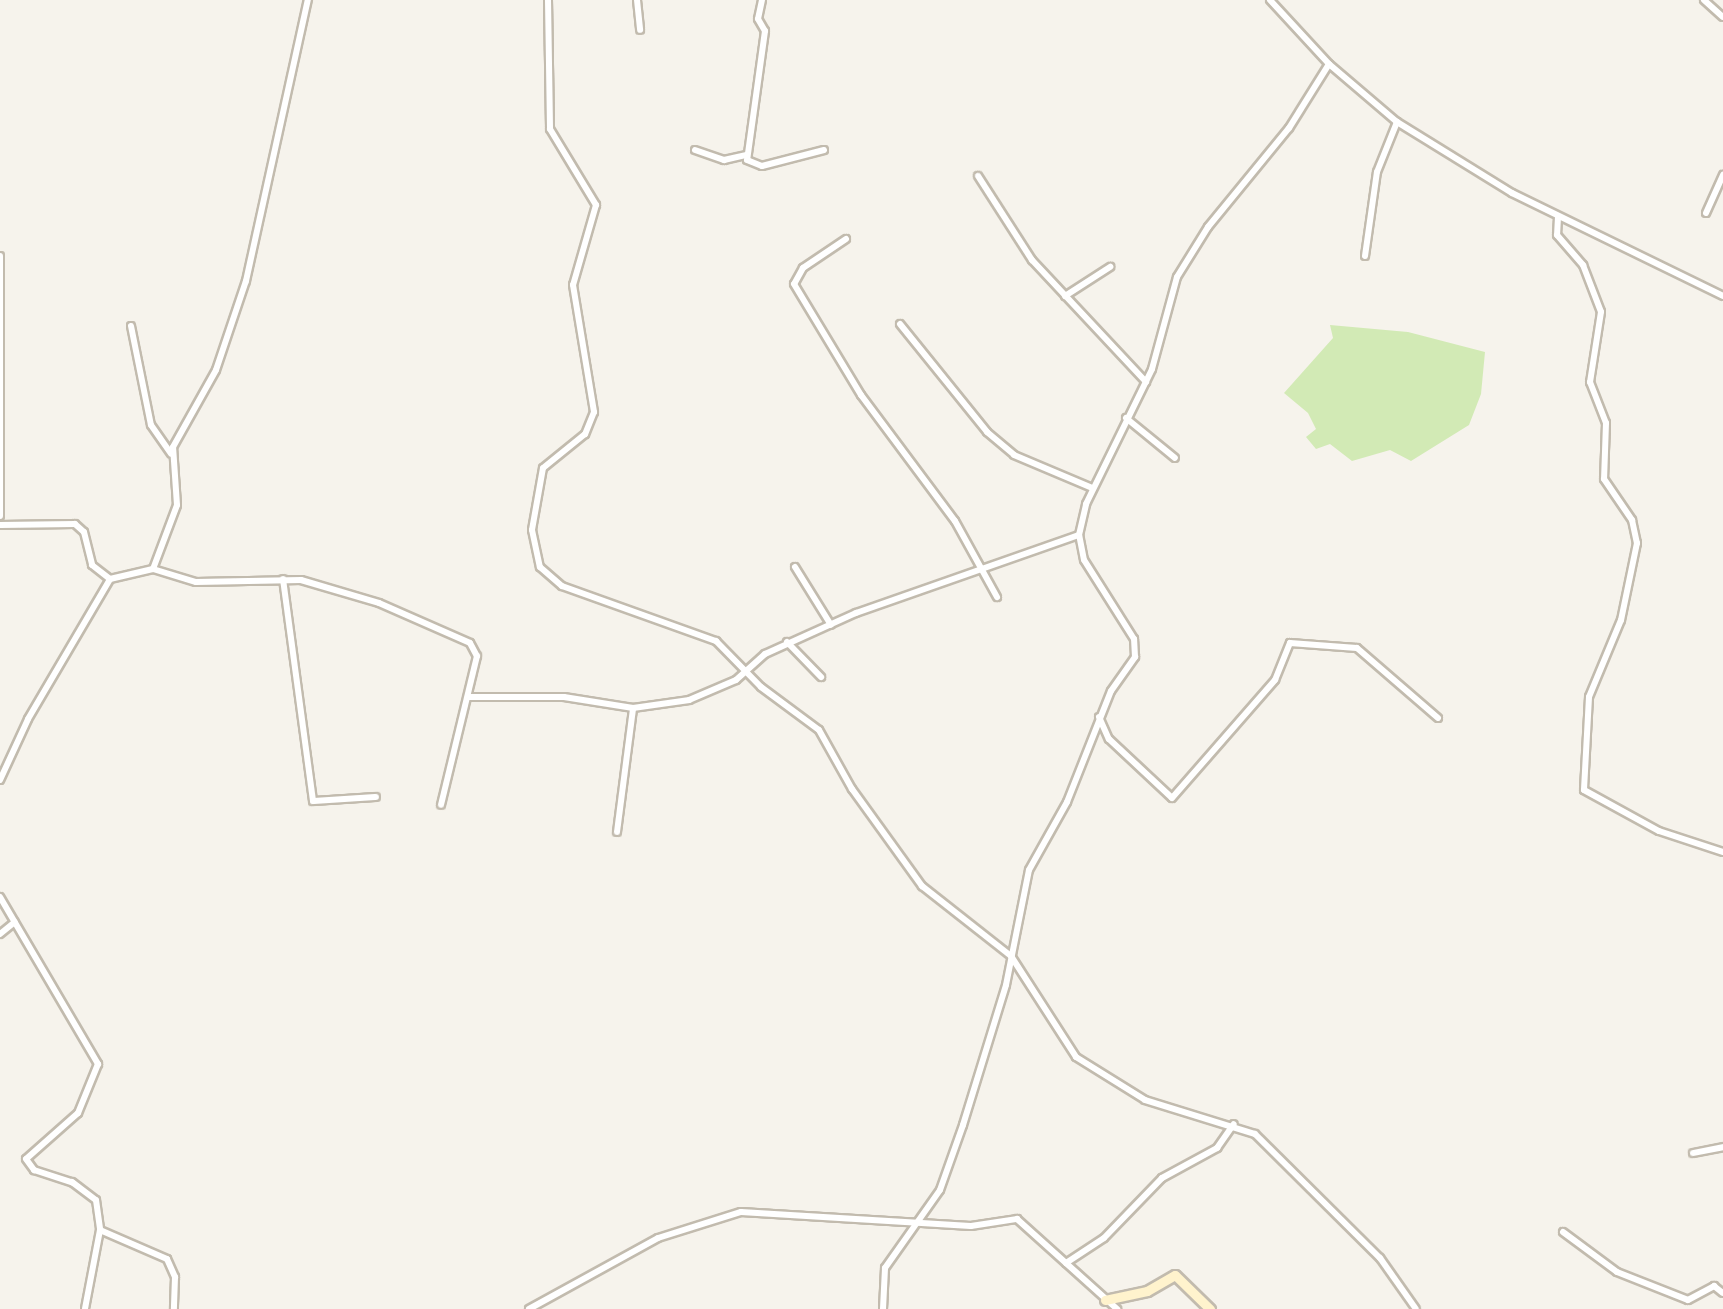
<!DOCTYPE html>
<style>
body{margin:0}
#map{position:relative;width:1723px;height:1309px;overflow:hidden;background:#f6f3ec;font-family:Rubik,sans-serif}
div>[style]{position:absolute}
.green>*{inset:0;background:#d2eab5}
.roads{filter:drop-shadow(2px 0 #c2bbae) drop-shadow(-2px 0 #c2bbae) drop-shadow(0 2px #c2bbae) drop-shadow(0 -2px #c2bbae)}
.street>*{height:6px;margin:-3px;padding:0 3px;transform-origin:3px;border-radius:3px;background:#fff}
.secondary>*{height:9px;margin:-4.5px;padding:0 4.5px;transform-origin:4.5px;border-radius:4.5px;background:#fff3cd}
span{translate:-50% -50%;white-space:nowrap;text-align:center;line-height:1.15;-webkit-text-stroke:5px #fff;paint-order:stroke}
</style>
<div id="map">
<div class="green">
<i style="clip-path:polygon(1330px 325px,1408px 332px,1485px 352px,1481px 394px,1469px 425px,1411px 461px,1390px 450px,1352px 461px,1330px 444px,1316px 449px,1306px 437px,1316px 429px,1308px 413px,1284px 393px,1333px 338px)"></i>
</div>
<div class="roads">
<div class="street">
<i style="left:548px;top:0;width:129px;rotate:89.1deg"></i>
<i style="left:550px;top:129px;width:89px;rotate:58.8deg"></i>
<i style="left:596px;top:205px;width:83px;rotate:106deg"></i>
<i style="left:573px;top:285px;width:129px;rotate:80.6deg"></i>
<i style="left:594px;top:412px;width:24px;rotate:112deg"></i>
<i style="left:585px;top:434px;width:54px;rotate:141deg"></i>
<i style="left:543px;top:468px;width:63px;rotate:100.1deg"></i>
<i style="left:532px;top:530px;width:38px;rotate:78deg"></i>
<i style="left:540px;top:567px;width:29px;rotate:41deg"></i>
<i style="left:562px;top:586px;width:164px;rotate:19.7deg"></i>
<i style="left:716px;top:641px;width:64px;rotate:45.6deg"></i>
<i style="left:761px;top:687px;width:72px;rotate:36.6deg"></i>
<i style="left:819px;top:730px;width:68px;rotate:60.8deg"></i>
<i style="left:852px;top:789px;width:120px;rotate:54.2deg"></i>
<i style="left:922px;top:886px;width:113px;rotate:38.2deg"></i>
<i style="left:1011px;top:956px;width:120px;rotate:57.2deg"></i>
<i style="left:1076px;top:1057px;width:81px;rotate:31.9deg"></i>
<i style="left:1145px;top:1100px;width:115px;rotate:17.2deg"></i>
<i style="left:1255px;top:1134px;width:176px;rotate:44.8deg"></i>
<i style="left:1380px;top:1258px;width:62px;rotate:54.8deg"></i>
<i style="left:637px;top:0;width:30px;rotate:84deg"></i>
<i style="left:762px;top:0;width:19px;rotate:102deg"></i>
<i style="left:758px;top:19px;width:14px;rotate:60deg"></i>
<i style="left:765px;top:31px;width:130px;rotate:97.9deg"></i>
<i style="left:747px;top:160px;width:16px;rotate:22deg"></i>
<i style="left:762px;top:166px;width:64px;rotate:-14.5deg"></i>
<i style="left:1270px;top:0;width:87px;rotate:47.3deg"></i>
<i style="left:1329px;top:64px;width:89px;rotate:40.5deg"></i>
<i style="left:1397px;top:122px;width:135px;rotate:31.7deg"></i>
<i style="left:1512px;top:193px;width:235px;rotate:26deg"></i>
<i style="left:1704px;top:0;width:25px;rotate:42deg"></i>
<i style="left:695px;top:150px;width:31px;rotate:19deg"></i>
<i style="left:724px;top:160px;width:22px;rotate:-13deg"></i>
<i style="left:978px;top:176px;width:100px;rotate:57.3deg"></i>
<i style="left:1032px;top:260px;width:167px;rotate:46.9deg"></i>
<i style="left:1706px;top:213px;width:42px;rotate:-65.9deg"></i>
<i style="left:1558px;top:217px;width:18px;rotate:93deg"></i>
<i style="left:1557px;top:235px;width:40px;rotate:49deg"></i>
<i style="left:1583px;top:265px;width:50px;rotate:69deg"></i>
<i style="left:1601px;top:312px;width:71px;rotate:98.9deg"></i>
<i style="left:1590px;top:382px;width:44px;rotate:68.7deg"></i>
<i style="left:1606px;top:423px;width:56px;rotate:92deg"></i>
<i style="left:1604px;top:479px;width:50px;rotate:55.7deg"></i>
<i style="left:1632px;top:520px;width:24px;rotate:78deg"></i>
<i style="left:1637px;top:543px;width:79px;rotate:101.7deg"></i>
<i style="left:1621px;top:620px;width:83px;rotate:112.6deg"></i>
<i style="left:1589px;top:697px;width:93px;rotate:93.1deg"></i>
<i style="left:1584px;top:790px;width:85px;rotate:28.7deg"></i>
<i style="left:1659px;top:831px;width:67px;rotate:18.2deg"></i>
<i style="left:846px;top:239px;width:52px;rotate:146deg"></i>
<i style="left:803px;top:268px;width:18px;rotate:119deg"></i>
<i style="left:794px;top:284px;width:130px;rotate:58.9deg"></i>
<i style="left:861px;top:395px;width:157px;rotate:53.3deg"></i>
<i style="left:955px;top:521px;width:87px;rotate:61.1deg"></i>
<i style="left:0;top:256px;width:260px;rotate:90deg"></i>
<i style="left:1365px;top:256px;width:85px;rotate:-81.9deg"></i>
<i style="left:1377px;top:172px;width:54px;rotate:-68.2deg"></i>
<i style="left:1065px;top:296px;width:54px;rotate:-32.8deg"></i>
<i style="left:900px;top:324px;width:139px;rotate:51.1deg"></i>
<i style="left:987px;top:432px;width:35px;rotate:40deg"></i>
<i style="left:1014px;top:455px;width:85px;rotate:22.9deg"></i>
<i style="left:131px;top:326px;width:101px;rotate:78.6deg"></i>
<i style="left:151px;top:425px;width:35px;rotate:55deg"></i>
<i style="left:1126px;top:418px;width:63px;rotate:39.2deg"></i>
<i style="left:0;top:525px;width:75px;rotate:-0.8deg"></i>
<i style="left:75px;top:524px;width:12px;rotate:42deg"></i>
<i style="left:84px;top:532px;width:34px;rotate:76deg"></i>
<i style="left:92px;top:565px;width:23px;rotate:38deg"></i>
<i style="left:110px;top:579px;width:44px;rotate:-13.1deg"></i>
<i style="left:153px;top:569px;width:45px;rotate:16.8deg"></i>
<i style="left:196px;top:582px;width:105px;rotate:-1.1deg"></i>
<i style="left:301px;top:580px;width:81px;rotate:16.4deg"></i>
<i style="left:379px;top:603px;width:99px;rotate:23.7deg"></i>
<i style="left:470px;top:643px;width:15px;rotate:62deg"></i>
<i style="left:477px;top:656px;width:153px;rotate:103.6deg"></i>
<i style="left:795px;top:567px;width:68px;rotate:58.2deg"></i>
<i style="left:153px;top:569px;width:68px;rotate:-69.4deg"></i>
<i style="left:177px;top:505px;width:58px;rotate:-93.9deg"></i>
<i style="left:173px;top:447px;width:88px;rotate:-60.8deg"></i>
<i style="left:216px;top:370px;width:94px;rotate:-71.4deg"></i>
<i style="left:246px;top:281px;width:288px;rotate:-77.6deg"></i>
<i style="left:283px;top:579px;width:224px;rotate:82.3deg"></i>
<i style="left:313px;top:801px;width:63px;rotate:-3.6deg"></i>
<i style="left:787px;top:642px;width:49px;rotate:45.8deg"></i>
<i style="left:469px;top:697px;width:95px"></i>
<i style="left:564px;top:697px;width:70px;rotate:9.1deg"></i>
<i style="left:633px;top:708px;width:57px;rotate:-8.1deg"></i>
<i style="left:689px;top:700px;width:51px;rotate:-23.1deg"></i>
<i style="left:736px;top:680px;width:39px;rotate:-42deg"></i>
<i style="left:765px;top:654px;width:100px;rotate:-24.3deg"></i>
<i style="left:856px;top:613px;width:236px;rotate:-19.3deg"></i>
<i style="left:1099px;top:717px;width:24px;rotate:66deg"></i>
<i style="left:1109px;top:739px;width:86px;rotate:43.1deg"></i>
<i style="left:1172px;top:798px;width:157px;rotate:-48.9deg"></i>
<i style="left:1275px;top:680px;width:40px;rotate:-68deg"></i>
<i style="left:1290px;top:643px;width:67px;rotate:4.3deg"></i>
<i style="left:1357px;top:648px;width:107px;rotate:40.8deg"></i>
<i style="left:0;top:780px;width:67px;rotate:-65.3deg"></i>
<i style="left:28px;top:719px;width:162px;rotate:-59.6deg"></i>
<i style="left:617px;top:832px;width:125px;rotate:-82.6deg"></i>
<i style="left:0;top:897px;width:194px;rotate:59.6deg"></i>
<i style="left:98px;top:1064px;width:53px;rotate:112.2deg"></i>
<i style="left:78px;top:1113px;width:69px;rotate:138.5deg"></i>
<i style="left:26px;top:1159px;width:14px;rotate:54deg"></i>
<i style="left:34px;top:1170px;width:40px;rotate:18deg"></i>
<i style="left:72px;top:1182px;width:30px;rotate:37deg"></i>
<i style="left:96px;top:1200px;width:30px;rotate:82deg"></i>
<i style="left:100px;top:1230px;width:80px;rotate:100.8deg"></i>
<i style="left:0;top:934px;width:19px;rotate:-39deg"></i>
<i style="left:1693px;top:1153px;width:31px;rotate:-11deg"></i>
<i style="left:100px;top:1230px;width:73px;rotate:23.4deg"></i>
<i style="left:167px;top:1259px;width:20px;rotate:66deg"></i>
<i style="left:175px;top:1277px;width:32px;rotate:92deg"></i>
<i style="left:1563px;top:1232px;width:67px;rotate:36.5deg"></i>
<i style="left:1617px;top:1272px;width:76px;rotate:21.5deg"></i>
<i style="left:1688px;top:1300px;width:30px;rotate:-28deg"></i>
<i style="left:1714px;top:1286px;width:11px;rotate:38deg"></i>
<i style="left:1066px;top:1263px;width:45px;rotate:-33.3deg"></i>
<i style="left:1104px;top:1238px;width:83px;rotate:-46deg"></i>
<i style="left:1162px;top:1178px;width:63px;rotate:-28.6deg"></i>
<i style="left:1217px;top:1148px;width:29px;rotate:-55deg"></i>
<i style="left:529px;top:1309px;width:147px;rotate:-28.8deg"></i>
<i style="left:658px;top:1238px;width:87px;rotate:-17.4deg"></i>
<i style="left:741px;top:1212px;width:230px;rotate:3.5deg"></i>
<i style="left:971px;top:1226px;width:47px;rotate:-8.7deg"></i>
<i style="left:1017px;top:1219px;width:135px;rotate:42deg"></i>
<i style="left:883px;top:1309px;width:41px;rotate:-87.2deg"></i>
<i style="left:885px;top:1268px;width:95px;rotate:-54.8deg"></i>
<i style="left:940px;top:1190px;width:69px;rotate:-70.5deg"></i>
<i style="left:963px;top:1125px;width:146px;rotate:-72.9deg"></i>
<i style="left:1006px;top:985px;width:117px;rotate:-78.7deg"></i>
<i style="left:1029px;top:870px;width:78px;rotate:-60.8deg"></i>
<i style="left:1067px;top:802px;width:119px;rotate:-68.4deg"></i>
<i style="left:1111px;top:691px;width:42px;rotate:-54.8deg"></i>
<i style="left:1135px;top:657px;width:18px;rotate:-93deg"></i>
<i style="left:1134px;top:639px;width:93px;rotate:-122.3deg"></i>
<i style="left:1084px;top:560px;width:25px;rotate:-101deg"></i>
<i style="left:1079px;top:535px;width:32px;rotate:-77deg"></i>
<i style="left:1086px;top:504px;width:150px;rotate:-63.9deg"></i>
<i style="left:1152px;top:369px;width:95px;rotate:-74.8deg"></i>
<i style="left:1177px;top:277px;width:59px;rotate:-58.2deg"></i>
<i style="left:1208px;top:227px;width:128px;rotate:-50.7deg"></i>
<i style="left:1289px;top:128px;width:75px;rotate:-58deg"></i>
</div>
<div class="secondary">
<i style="left:1105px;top:1300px;width:43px;rotate:-12.1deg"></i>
<i style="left:1147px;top:1291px;width:32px;rotate:-30deg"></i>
<i style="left:1175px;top:1275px;width:49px;rotate:44.2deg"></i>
</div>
</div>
</div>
